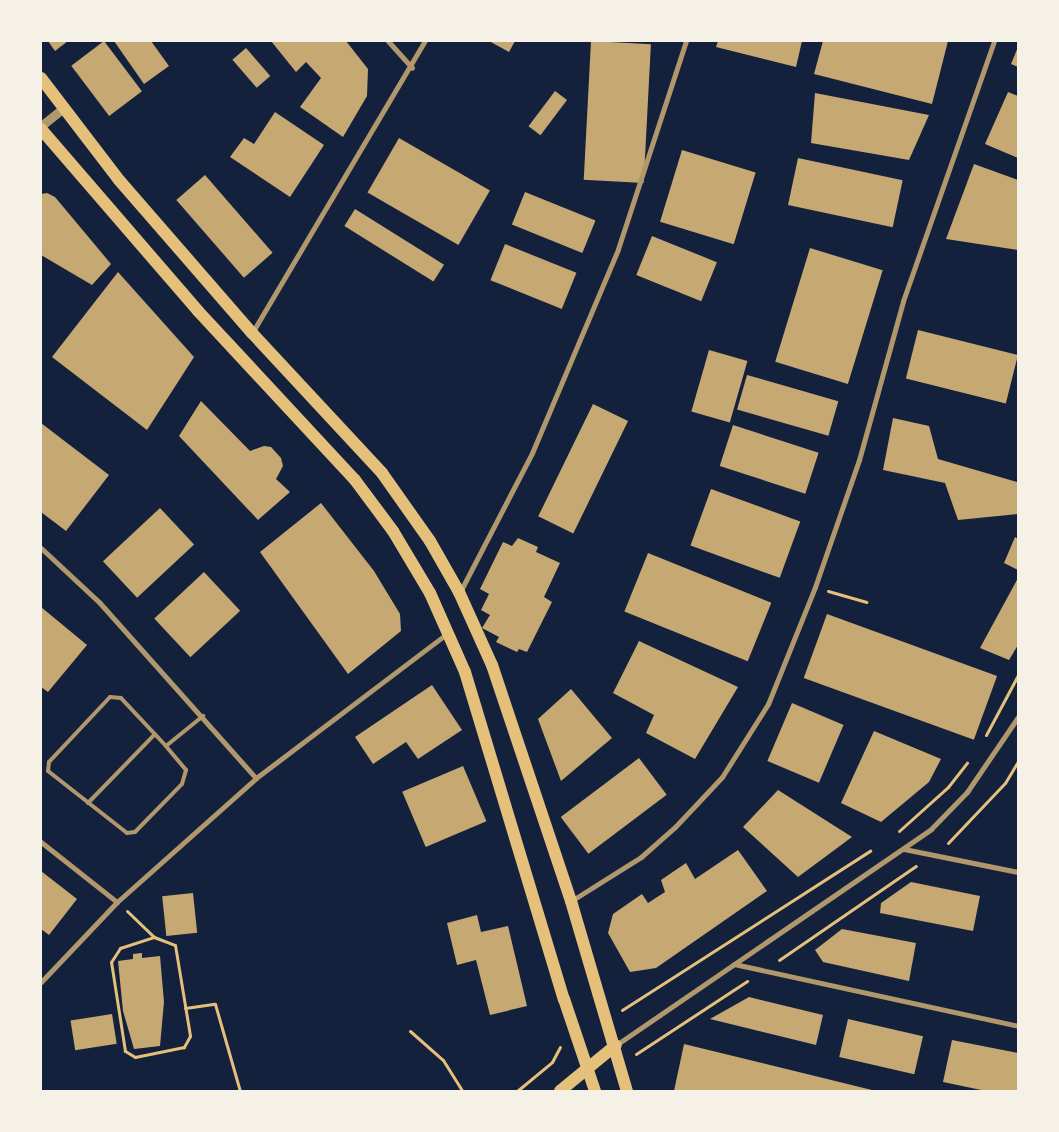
<!DOCTYPE html>
<style>
body{margin:0}
#map{position:relative;width:1059px;height:1132px;overflow:hidden;background:#14213d;font-family:"Roboto Condensed",sans-serif}
div>[style]{position:absolute}
.building>*{inset:0;background:#c6a872;transform-origin:0 0}
.path>*{height:3px;margin:-1.5px;padding:0 1.5px;transform-origin:1.5px;border-radius:1.5px;background:#e5c07b}
.service>*{height:4px;margin:-2px;padding:0 2px;transform-origin:2px;border-radius:2px;background:#b1986c}
.minor>*{height:5px;margin:-2.5px;padding:0 2.5px;transform-origin:2.5px;border-radius:2.5px;background:#b1986c}
.tertiary>*{height:9px;margin:-4.5px;padding:0 4.5px;transform-origin:4.5px;border-radius:4.5px;background:#b1986c}
.primary>*{height:12px;margin:-6px;padding:0 6px;transform-origin:6px;border-radius:6px;background:#e5c07b}
span{translate:-50% -50%;white-space:nowrap;text-align:center;line-height:1.15;-webkit-text-stroke:5px #f6f1e7;paint-order:stroke}
.frame{position:absolute;inset:0;border:42px solid #f6f1e7;pointer-events:none}
</style>
<div id="map">
<div class="building">
<i style="clip-path:polygon(48px 41px,68px 41px,55px 51px)"></i>
<i style="left:104px;top:41px;width:63px;height:41px;rotate:53deg"></i>
<i style="clip-path:polygon(114px 41px,151px 41px,169px 66px,144px 84px)"></i>
<i style="clip-path:polygon(271px 41px,346px 41px,368px 69px,367px 96px,343px 137px,300px 107px,321px 78px,306px 62px,296px 72px)"></i>
<i style="clip-path:polygon(489px 41px,515px 41px,509px 52px)"></i>
<i style="left:591px;top:41px;width:60px;height:139px;rotate:3deg"></i>
<i style="clip-path:polygon(718px 41px,802px 41px,796px 67px,716px 47px)"></i>
<i style="clip-path:polygon(823px 41px,948px 41px,932px 104px,814px 74px)"></i>
<i style="clip-path:polygon(1018px 47px,1018px 67px,1011px 64px)"></i>
<i style="left:246px;top:48px;width:37px;height:18px;rotate:49deg"></i>
<i style="left:555px;top:91px;width:15px;height:44px;rotate:37deg"></i>
<i style="clip-path:polygon(1008px 92px,1018px 96px,1018px 158px,985px 144px)"></i>
<i style="clip-path:polygon(815px 93px,929px 115px,909px 160px,811px 143px)"></i>
<i style="clip-path:polygon(275px 112px,324px 145px,290px 197px,230px 157px,244px 138px,254px 144px)"></i>
<i style="left:399px;top:138px;width:105px;height:63px;rotate:30deg"></i>
<i style="left:682px;top:150px;width:77px;height:75px;rotate:17deg"></i>
<i style="left:798px;top:158px;width:107px;height:48px;rotate:12deg"></i>
<i style="clip-path:polygon(974px 164px,1018px 180px,1018px 250px,946px 239px)"></i>
<i style="left:205px;top:175px;width:103px;height:38px;rotate:49deg"></i>
<i style="left:525px;top:192px;width:76px;height:35px;rotate:22deg"></i>
<i style="clip-path:polygon(47px 193px,55px 197px,111px 264px,92px 285px,41px 255px,41px 194px)"></i>
<i style="left:355px;top:209px;width:105px;height:20px;rotate:32deg"></i>
<i style="left:652px;top:236px;width:70px;height:42px;rotate:22deg"></i>
<i style="left:505px;top:244px;width:77px;height:39px;rotate:22deg"></i>
<i style="left:810px;top:248px;width:76px;height:119px;rotate:17deg"></i>
<i style="clip-path:polygon(118px 272px,194px 357px,147px 430px,52px 357px)"></i>
<i style="left:918px;top:330px;width:103px;height:50px;rotate:14deg"></i>
<i style="left:709px;top:350px;width:40px;height:64px;rotate:16deg"></i>
<i style="left:747px;top:375px;width:95px;height:36px;rotate:16deg"></i>
<i style="clip-path:polygon(201px 401px,250px 451px,264px 446px,271px 447px,281px 458px,283px 466px,276px 479px,290px 492px,258px 520px,179px 436px)"></i>
<i style="left:593px;top:404px;width:39px;height:125px;rotate:26deg"></i>
<i style="clip-path:polygon(893px 418px,929px 426px,938px 459px,1017px 482px,1018px 514px,958px 520px,945px 483px,883px 470px)"></i>
<i style="clip-path:polygon(41px 423px,109px 475px,66px 531px,41px 512px)"></i>
<i style="left:733px;top:425px;width:90px;height:43px;rotate:18deg"></i>
<i style="left:711px;top:489px;width:95px;height:60px;rotate:20deg"></i>
<i style="clip-path:polygon(321px 503px,374px 571px,400px 614px,401px 631px,348px 674px,260px 552px)"></i>
<i style="left:160px;top:508px;width:50px;height:78px;rotate:47deg"></i>
<i style="clip-path:polygon(1015px 537px,1018px 539px,1018px 570px,1004px 563px)"></i>
<i style="clip-path:polygon(518px 538px,538px 547px,536px 552px,560px 563px,544px 597px,552px 602px,527px 652px,519px 649px,517px 652px,496px 642px,499px 637px,482px 628px,490px 615px,481px 610px,489px 594px,480px 589px,503px 542px,512px 546px)"></i>
<i style="left:648px;top:553px;width:133px;height:63px;rotate:22deg"></i>
<i style="left:204px;top:572px;width:53px;height:68px;rotate:47deg"></i>
<i style="clip-path:polygon(1018px 578px,1018px 645px,1009px 660px,980px 648px)"></i>
<i style="clip-path:polygon(41px 607px,87px 645px,48px 692px,41px 687px)"></i>
<i style="left:827px;top:614px;width:181px;height:68px;rotate:20deg"></i>
<i style="clip-path:polygon(639px 641px,738px 687px,695px 759px,646px 733px,654px 715px,613px 693px)"></i>
<i style="clip-path:polygon(432px 685px,462px 730px,418px 759px,406px 742px,373px 764px,355px 737px)"></i>
<i style="clip-path:polygon(571px 689px,612px 738px,561px 781px,538px 719px)"></i>
<i style="left:792px;top:703px;width:56px;height:63px;rotate:23deg"></i>
<i style="clip-path:polygon(874px 731px,941px 759px,929px 782px,881px 822px,841px 803px)"></i>
<i style="left:639px;top:758px;width:46px;height:98px;rotate:53deg"></i>
<i style="left:463px;top:766px;width:60px;height:66px;rotate:67deg"></i>
<i style="clip-path:polygon(778px 790px,852px 837px,798px 877px,743px 827px)"></i>
<i style="clip-path:polygon(738px 850px,767px 891px,656px 968px,630px 972px,608px 933px,613px 914px,642px 894px,648px 903px,665px 892px,661px 880px,686px 863px,695px 879px)"></i>
<i style="clip-path:polygon(41px 871px,77px 899px,49px 935px,41px 929px)"></i>
<i style="clip-path:polygon(911px 882px,980px 896px,973px 931px,880px 913px,881px 903px)"></i>
<i style="left:193px;top:893px;width:40px;height:31px;rotate:84deg"></i>
<i style="clip-path:polygon(477px 915px,481px 932px,508px 926px,527px 1006px,490px 1015px,476px 960px,457px 965px,447px 923px)"></i>
<i style="clip-path:polygon(842px 929px,916px 943px,909px 981px,823px 962px,815px 950px)"></i>
<i style="clip-path:polygon(142px 953px,142px 958px,160px 956px,164px 1002px,160px 1046px,134px 1049px,123px 1011px,118px 961px,133px 959px,133px 954px)"></i>
<i style="clip-path:polygon(749px 997px,823px 1015px,816px 1045px,710px 1019px)"></i>
<i style="left:112px;top:1014px;width:30px;height:42px;rotate:81deg"></i>
<i style="left:848px;top:1019px;width:77px;height:39px;rotate:13deg"></i>
<i style="clip-path:polygon(952px 1040px,1018px 1053px,1018px 1091px,986px 1091px,943px 1082px)"></i>
<i style="clip-path:polygon(684px 1044px,872px 1090px,872px 1091px,674px 1091px)"></i>
</div>
<div class="path">
<i style="left:828px;top:591px;width:40px;rotate:16deg"></i>
<i style="left:986px;top:735px;width:68px;rotate:-61.9deg"></i>
<i style="left:899px;top:831px;width:66px;rotate:-41.9deg"></i>
<i style="left:948px;top:787px;width:31px;rotate:-52deg"></i>
<i style="left:948px;top:843px;width:83px;rotate:-46.5deg"></i>
<i style="left:1005px;top:783px;width:26px;rotate:-59deg"></i>
<i style="left:127px;top:911px;width:37px;rotate:44deg"></i>
<i style="left:154px;top:937px;width:22px;rotate:21deg"></i>
<i style="left:175px;top:945px;width:92px;rotate:80.6deg"></i>
<i style="left:190px;top:1036px;width:13px;rotate:119deg"></i>
<i style="left:184px;top:1047px;width:50px;rotate:168.5deg"></i>
<i style="left:135px;top:1057px;width:12px;rotate:-149deg"></i>
<i style="left:125px;top:1051px;width:90px;rotate:-98.9deg"></i>
<i style="left:111px;top:962px;width:17px;rotate:-57deg"></i>
<i style="left:120px;top:948px;width:36px;rotate:-18deg"></i>
<i style="left:779px;top:960px;width:166px;rotate:-34.5deg"></i>
<i style="left:185px;top:1008px;width:30px;rotate:-8deg"></i>
<i style="left:215px;top:1004px;width:91px;rotate:74deg"></i>
<i style="left:622px;top:1010px;width:295px;rotate:-32.7deg"></i>
<i style="left:410px;top:1031px;width:44px;rotate:41.3deg"></i>
<i style="left:443px;top:1060px;width:36px;rotate:58deg"></i>
<i style="left:636px;top:1054px;width:133px;rotate:-33.3deg"></i>
<i style="left:517px;top:1091px;width:45px;rotate:-39.6deg"></i>
<i style="left:552px;top:1062px;width:17px;rotate:-62deg"></i>
</div>
<div class="service">
<i style="left:166px;top:746px;width:66px;rotate:-133.2deg"></i>
<i style="left:121px;top:698px;width:11px;rotate:-175deg"></i>
<i style="left:110px;top:697px;width:89px;rotate:133.2deg"></i>
<i style="left:49px;top:762px;width:9px;rotate:96deg"></i>
<i style="left:48px;top:771px;width:100px;rotate:38.1deg"></i>
<i style="left:127px;top:833px;width:8px;rotate:-7deg"></i>
<i style="left:135px;top:832px;width:67px;rotate:-45.6deg"></i>
<i style="left:182px;top:784px;width:15px;rotate:-74deg"></i>
<i style="left:186px;top:770px;width:31px;rotate:-130deg"></i>
<i style="left:166px;top:746px;width:48px;rotate:-39deg"></i>
<i style="left:88px;top:803px;width:96px;rotate:-45.8deg"></i>
</div>
<div class="minor">
<i style="left:388px;top:41px;width:36px;rotate:48deg"></i>
<i style="left:252px;top:333px;width:339px;rotate:-59.4deg"></i>
<i style="left:41px;top:548px;width:79px;rotate:43deg"></i>
<i style="left:99px;top:602px;width:236px;rotate:48.3deg"></i>
<i style="left:461px;top:590px;width:154px;rotate:-62.6deg"></i>
<i style="left:532px;top:453px;width:221px;rotate:-67.1deg"></i>
<i style="left:618px;top:249px;width:219px;rotate:-71.9deg"></i>
<i style="left:41px;top:842px;width:97px;rotate:38.3deg"></i>
<i style="left:904px;top:849px;width:116px;rotate:11.4deg"></i>
<i style="left:571px;top:901px;width:83px;rotate:-32.2deg"></i>
<i style="left:641px;top:857px;width:45px;rotate:-41.4deg"></i>
<i style="left:675px;top:827px;width:69px;rotate:-46.8deg"></i>
<i style="left:722px;top:777px;width:86px;rotate:-57.8deg"></i>
<i style="left:768px;top:704px;width:126px;rotate:-68.1deg"></i>
<i style="left:815px;top:587px;width:134px;rotate:-70.9deg"></i>
<i style="left:859px;top:460px;width:165px;rotate:-74.5deg"></i>
<i style="left:903px;top:301px;width:275px;rotate:-70.7deg"></i>
<i style="left:734px;top:964px;width:291px;rotate:12.3deg"></i>
<i style="left:41px;top:982px;width:110px;rotate:-46.5deg"></i>
<i style="left:117px;top:902px;width:186px;rotate:-41.7deg"></i>
<i style="left:256px;top:778px;width:241px;rotate:-37.1deg"></i>
<i style="left:616px;top:1045px;width:382px;rotate:-34.4deg"></i>
<i style="left:931px;top:829px;width:52px;rotate:-45.8deg"></i>
<i style="left:967px;top:792px;width:91px;rotate:-55.8deg"></i>
</div>
<div class="tertiary">
<i style="left:41px;top:126px;width:28px;rotate:-39deg"></i>
</div>
<div class="primary">
<i style="left:41px;top:78px;width:128px;rotate:52.6deg"></i>
<i style="left:119px;top:180px;width:203px;rotate:49deg"></i>
<i style="left:252px;top:333px;width:191px;rotate:47.1deg"></i>
<i style="left:382px;top:473px;width:83px;rotate:54.8deg"></i>
<i style="left:430px;top:541px;width:59px;rotate:60.4deg"></i>
<i style="left:459px;top:592px;width:80px;rotate:65.7deg"></i>
<i style="left:492px;top:665px;width:249px;rotate:71.5deg"></i>
<i style="left:571px;top:901px;width:198px;rotate:73.6deg"></i>
<i style="left:41px;top:129px;width:240px;rotate:49.2deg"></i>
<i style="left:198px;top:311px;width:231px;rotate:47.1deg"></i>
<i style="left:355px;top:480px;width:64px;rotate:53.3deg"></i>
<i style="left:393px;top:531px;width:72px;rotate:59.2deg"></i>
<i style="left:430px;top:593px;width:86px;rotate:66.1deg"></i>
<i style="left:465px;top:672px;width:342px;rotate:73.2deg"></i>
<i style="left:564px;top:999px;width:97px;rotate:71.4deg"></i>
<i style="left:560px;top:1091px;width:72px;rotate:-39.4deg"></i>
</div>
<div class="frame"></div>
</div>
